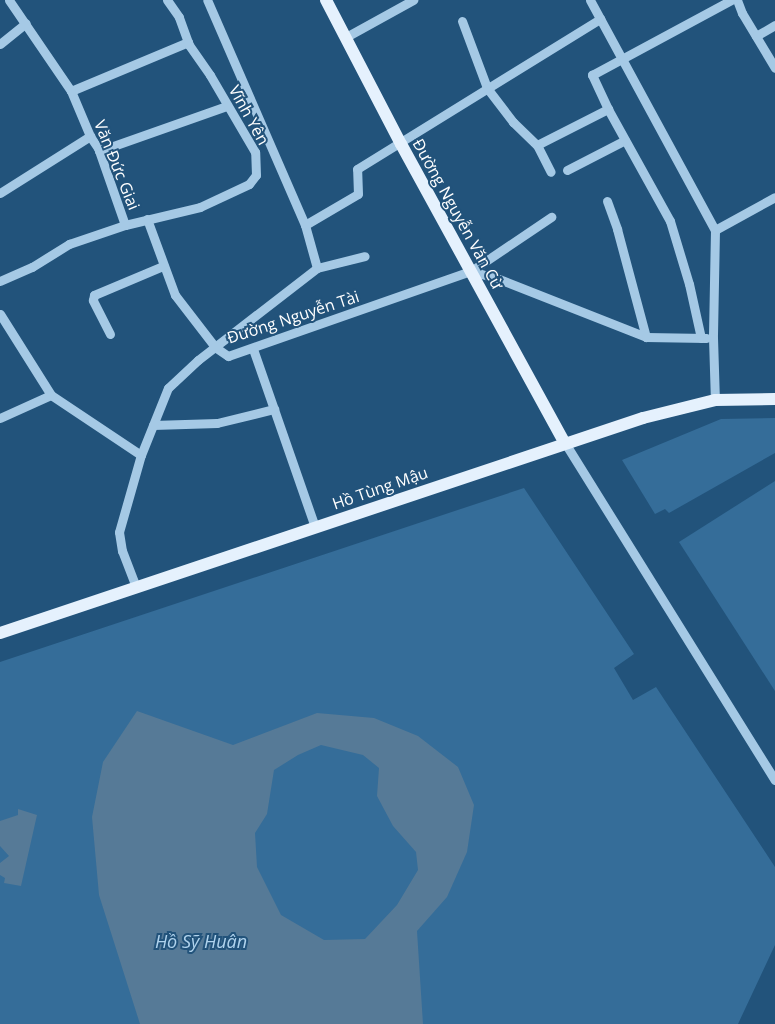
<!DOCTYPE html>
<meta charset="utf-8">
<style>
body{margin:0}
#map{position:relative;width:775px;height:1024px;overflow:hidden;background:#22537b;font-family:"Open Sans",sans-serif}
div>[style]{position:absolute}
.green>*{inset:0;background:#356d99}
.water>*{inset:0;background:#567a97}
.minor>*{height:9px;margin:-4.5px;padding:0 4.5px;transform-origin:4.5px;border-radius:4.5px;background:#a5c9e5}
.major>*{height:12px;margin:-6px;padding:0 6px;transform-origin:6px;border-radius:6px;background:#e5f1fd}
span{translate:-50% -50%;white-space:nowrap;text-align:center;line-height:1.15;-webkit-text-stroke:4px #22537b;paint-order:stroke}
.street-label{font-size:16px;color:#fff}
.water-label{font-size:18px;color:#b0d3ed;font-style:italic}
</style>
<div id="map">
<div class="green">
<i style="clip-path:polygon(775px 418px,775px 453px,669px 513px,665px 509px,655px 514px,622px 460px,721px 419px)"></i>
<i style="clip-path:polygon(775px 481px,775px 691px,679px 542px)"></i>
<i style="clip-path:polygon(524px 488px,634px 654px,614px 668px,633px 700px,656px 687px,775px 867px,775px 945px,738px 1024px,0 1024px,0 662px)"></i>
</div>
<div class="water">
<i style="clip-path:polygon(evenodd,137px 711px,233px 745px,317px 713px,374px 718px,418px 736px,458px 767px,474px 805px,467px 852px,447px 897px,417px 931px,423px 1024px,140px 1024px,99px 895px,92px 817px,103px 762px,137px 711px,321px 745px,363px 755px,379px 768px,377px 796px,393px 826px,416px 852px,418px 870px,397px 905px,365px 939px,324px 940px,281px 915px,257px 867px,255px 833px,267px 814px,274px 770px,298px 755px,321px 745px)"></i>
<i style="clip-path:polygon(18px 809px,37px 815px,21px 886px,4px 883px,5px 878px,0 875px,0 863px,9px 856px,0 846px,0 821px,18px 815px)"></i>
</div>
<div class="minor">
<i style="left:590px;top:0;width:262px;rotate:61.5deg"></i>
<i style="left:715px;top:230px;width:108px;rotate:91.1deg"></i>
<i style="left:713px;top:338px;width:62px;rotate:88.2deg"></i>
<i style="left:737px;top:0;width:14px;rotate:69deg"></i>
<i style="left:742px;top:13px;width:64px;rotate:59deg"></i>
<i style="left:462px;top:21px;width:72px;rotate:69.5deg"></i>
<i style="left:487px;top:88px;width:43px;rotate:52.6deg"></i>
<i style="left:513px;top:122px;width:33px;rotate:44deg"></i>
<i style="left:537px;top:145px;width:30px;rotate:63deg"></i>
<i style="left:756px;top:36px;width:22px;rotate:-30deg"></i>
<i style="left:346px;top:37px;width:77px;rotate:-28.9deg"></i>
<i style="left:0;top:44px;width:33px;rotate:-39deg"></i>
<i style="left:71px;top:91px;width:127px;rotate:-22.7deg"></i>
<i style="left:537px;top:145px;width:80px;rotate:-26.9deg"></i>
<i style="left:99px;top:151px;width:136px;rotate:-19.4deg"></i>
<i style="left:567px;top:170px;width:65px;rotate:-27.3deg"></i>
<i style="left:0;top:193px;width:107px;rotate:-32.3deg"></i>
<i style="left:607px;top:201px;width:30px;rotate:70deg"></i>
<i style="left:617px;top:229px;width:112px;rotate:75deg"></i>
<i style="left:147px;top:219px;width:81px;rotate:69.8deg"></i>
<i style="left:175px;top:295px;width:66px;rotate:52.4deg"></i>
<i style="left:215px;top:347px;width:16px;rotate:35deg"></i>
<i style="left:228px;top:356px;width:257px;rotate:-19.3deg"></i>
<i style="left:471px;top:271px;width:97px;rotate:-34deg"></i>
<i style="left:125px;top:225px;width:77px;rotate:-13.5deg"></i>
<i style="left:200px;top:207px;width:54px;rotate:-25.1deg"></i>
<i style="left:249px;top:184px;width:11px;rotate:-52deg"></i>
<i style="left:256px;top:175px;width:23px;rotate:-92deg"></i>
<i style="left:255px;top:152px;width:89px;rotate:-120.3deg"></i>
<i style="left:210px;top:75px;width:37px;rotate:-125deg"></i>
<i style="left:189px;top:45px;width:30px;rotate:-110deg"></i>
<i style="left:179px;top:17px;width:21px;rotate:-125deg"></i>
<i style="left:305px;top:225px;width:61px;rotate:-30.3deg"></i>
<i style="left:358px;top:194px;width:25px;rotate:-92deg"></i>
<i style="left:357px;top:169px;width:286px;rotate:-31.7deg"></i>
<i style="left:715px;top:230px;width:68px;rotate:-28.8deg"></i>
<i style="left:317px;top:268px;width:49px;rotate:-14deg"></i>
<i style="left:471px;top:271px;width:29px;rotate:16deg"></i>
<i style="left:499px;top:279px;width:158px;rotate:21.5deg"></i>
<i style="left:646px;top:337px;width:60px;rotate:1deg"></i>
<i style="left:0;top:281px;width:35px;rotate:-24deg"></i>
<i style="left:32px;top:267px;width:44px;rotate:-31.9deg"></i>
<i style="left:69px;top:244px;width:59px;rotate:-18.7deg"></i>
<i style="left:125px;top:225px;width:82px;rotate:-109.3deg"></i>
<i style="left:98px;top:148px;width:14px;rotate:-124deg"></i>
<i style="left:90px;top:136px;width:49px;rotate:-112.9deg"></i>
<i style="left:71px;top:91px;width:110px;rotate:-124.3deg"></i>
<i style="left:0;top:314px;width:96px;rotate:57.8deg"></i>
<i style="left:51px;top:395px;width:108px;rotate:33.7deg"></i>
<i style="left:110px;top:334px;width:38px;rotate:-117deg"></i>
<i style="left:93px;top:300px;width:5px;rotate:-79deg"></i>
<i style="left:94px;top:295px;width:75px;rotate:-22.8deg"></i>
<i style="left:701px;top:338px;width:55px;rotate:-102.5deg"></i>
<i style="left:689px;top:284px;width:66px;rotate:-106.8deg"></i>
<i style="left:670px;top:221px;width:128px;rotate:-119deg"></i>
<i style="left:608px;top:109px;width:38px;rotate:-115deg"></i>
<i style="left:592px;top:75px;width:158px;rotate:-28.3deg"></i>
<i style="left:253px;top:349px;width:188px;rotate:70.8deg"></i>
<i style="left:0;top:418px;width:56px;rotate:-24.3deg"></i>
<i style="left:153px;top:425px;width:64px;rotate:-1.8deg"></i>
<i style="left:217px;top:423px;width:59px;rotate:-13.8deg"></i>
<i style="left:565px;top:443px;width:397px;rotate:58.1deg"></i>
<i style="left:136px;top:587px;width:39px;rotate:-111deg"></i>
<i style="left:122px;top:551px;width:19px;rotate:-99deg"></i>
<i style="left:119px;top:532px;width:80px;rotate:-74.1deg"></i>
<i style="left:141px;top:455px;width:72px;rotate:-68.1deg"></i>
<i style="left:168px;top:388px;width:41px;rotate:-43deg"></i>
<i style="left:198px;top:360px;width:150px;rotate:-37.7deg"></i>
<i style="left:317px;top:268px;width:45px;rotate:-105.6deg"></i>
<i style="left:305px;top:225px;width:245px;rotate:-113.5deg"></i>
</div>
<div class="major">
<i style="left:326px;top:0;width:162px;rotate:62.5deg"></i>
<i style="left:401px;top:144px;width:341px;rotate:61.3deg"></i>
<i style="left:0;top:633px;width:678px;rotate:-18.49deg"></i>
<i style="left:643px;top:418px;width:74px;rotate:-14deg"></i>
<i style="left:715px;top:400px;width:60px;rotate:-1deg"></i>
</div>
<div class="street-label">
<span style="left:249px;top:115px;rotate:61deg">Vĩnh Yên</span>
<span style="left:117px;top:165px;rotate:68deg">Văn Đức Giai</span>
<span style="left:458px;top:214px;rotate:61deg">Đường Nguyễn Văn Cừ</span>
<span style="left:293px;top:317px;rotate:-18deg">Đường Nguyễn Tài</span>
<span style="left:380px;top:488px;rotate:-19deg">Hồ Tùng Mậu</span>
</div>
<div class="water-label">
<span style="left:201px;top:941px">Hồ Sỹ Huân</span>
</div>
</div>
